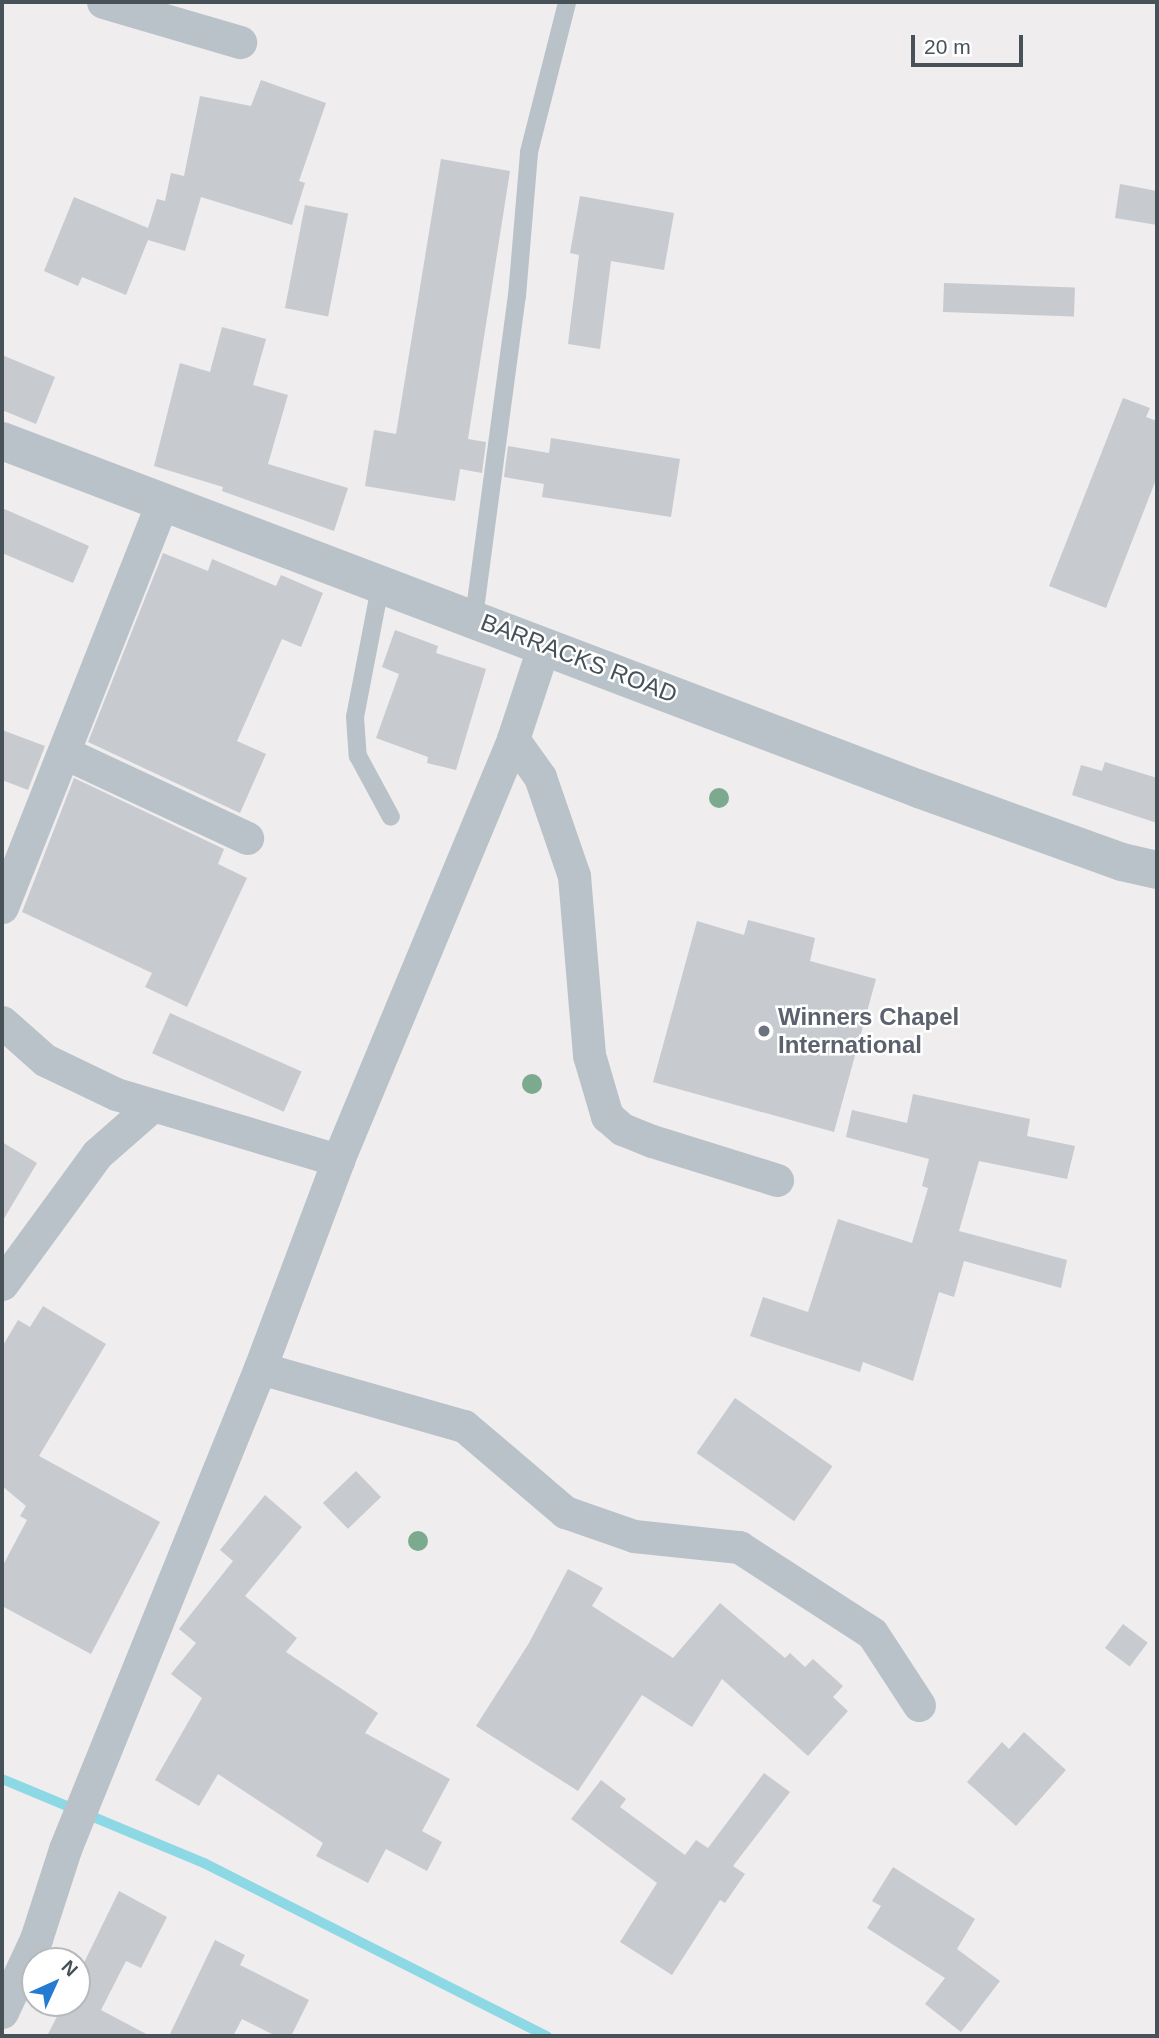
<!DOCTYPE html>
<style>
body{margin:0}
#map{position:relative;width:1159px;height:2038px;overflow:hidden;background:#efeded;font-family:Arial,sans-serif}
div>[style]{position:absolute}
.stream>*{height:10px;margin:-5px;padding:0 5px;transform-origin:5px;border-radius:5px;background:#8dd8e5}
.building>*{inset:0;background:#c7cacf;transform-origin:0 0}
.service>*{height:18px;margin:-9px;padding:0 9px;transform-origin:9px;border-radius:9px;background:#b9c2c8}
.minor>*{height:33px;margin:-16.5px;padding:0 16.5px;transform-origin:16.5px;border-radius:16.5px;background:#b9c2c8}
.tertiary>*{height:38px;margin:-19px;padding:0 19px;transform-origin:19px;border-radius:19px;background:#b9c2c8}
.trees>*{width:20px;height:20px;margin:-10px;border-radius:50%;background:#7caa8f}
.dots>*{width:19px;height:19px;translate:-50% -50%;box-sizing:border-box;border:4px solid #fff;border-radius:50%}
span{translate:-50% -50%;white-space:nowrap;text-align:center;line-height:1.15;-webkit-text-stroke:5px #fff;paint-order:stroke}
.street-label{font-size:24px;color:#465158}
.worship-label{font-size:24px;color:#5b616d;font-weight:700}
.left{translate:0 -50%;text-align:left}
.frame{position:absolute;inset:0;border:4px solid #465158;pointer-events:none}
.north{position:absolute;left:21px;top:1947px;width:70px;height:70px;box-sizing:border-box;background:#fff;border:2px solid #b5b9bc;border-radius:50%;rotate:45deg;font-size:19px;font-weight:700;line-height:28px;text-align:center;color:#465158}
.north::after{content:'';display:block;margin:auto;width:24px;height:32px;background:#257bd1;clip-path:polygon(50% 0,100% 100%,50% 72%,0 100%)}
.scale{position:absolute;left:911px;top:35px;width:112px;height:32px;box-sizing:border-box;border:4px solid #465158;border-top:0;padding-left:9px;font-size:21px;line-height:24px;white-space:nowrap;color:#465158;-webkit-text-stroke:5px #fff;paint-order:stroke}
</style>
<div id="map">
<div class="stream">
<i style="left:2px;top:1779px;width:219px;rotate:22.6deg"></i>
<i style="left:204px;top:1863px;width:384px;rotate:26.8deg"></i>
</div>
<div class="building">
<i style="clip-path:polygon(261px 80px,326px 103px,299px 181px,305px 183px,292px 225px,201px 197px,185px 251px,148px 240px,126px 295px,82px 277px,78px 286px,44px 271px,74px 197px,148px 228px,157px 199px,165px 201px,171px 173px,184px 176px,200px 96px,251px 106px)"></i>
<i style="clip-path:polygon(441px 159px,510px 171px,468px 439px,486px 442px,482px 473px,460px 469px,455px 501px,365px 486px,374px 430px,396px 434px)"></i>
<i style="clip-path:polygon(1120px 184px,1157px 191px,1157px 225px,1115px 218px)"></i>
<i style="clip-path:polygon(580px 196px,674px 213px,664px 270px,611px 261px,600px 349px,568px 344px,579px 255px,570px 253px)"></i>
<i style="left:305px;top:205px;width:44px;height:105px;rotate:11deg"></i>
<i style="left:944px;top:283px;width:131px;height:29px;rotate:2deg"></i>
<i style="clip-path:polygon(222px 327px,266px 339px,253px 385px,288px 395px,268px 464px,348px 488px,334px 531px,222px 491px,223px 487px,154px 466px,180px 363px,210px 372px)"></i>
<i style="clip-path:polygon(2px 355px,55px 377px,36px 424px,2px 410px)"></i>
<i style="clip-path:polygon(1123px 398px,1150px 408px,1146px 417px,1157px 421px,1157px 477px,1106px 608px,1049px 586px)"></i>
<i style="clip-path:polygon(551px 438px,680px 459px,671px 517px,542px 497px,544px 484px,504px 477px,508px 446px,549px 453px)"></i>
<i style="clip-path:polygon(2px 508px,89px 546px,73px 583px,2px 553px)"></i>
<i style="clip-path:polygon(163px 553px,208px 571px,212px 559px,276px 586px,281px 575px,323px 593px,301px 647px,282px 639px,237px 741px,266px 754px,240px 813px,88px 742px)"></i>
<i style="clip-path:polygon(395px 630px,438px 646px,436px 653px,486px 669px,456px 770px,427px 763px,428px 757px,376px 738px,399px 674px,382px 667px)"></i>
<i style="clip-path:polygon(2px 730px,45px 746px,28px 790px,2px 780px)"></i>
<i style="clip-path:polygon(1105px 762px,1157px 778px,1157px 823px,1072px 795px,1081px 765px,1102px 771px)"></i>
<i style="clip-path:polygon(74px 778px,224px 849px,218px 864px,247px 878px,187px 1007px,145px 987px,152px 973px,22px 912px)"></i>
<i style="clip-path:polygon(748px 920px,815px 938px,810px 961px,876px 979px,834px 1132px,653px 1082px,697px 921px,744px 935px)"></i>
<i style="left:170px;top:1013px;width:144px;height:44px;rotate:24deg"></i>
<i style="clip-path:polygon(913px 1094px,1030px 1119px,1027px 1136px,1075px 1146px,1067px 1179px,979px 1161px,959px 1231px,1067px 1260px,1061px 1288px,964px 1261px,954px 1297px,939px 1292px,913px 1381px,863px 1362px,860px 1372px,750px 1336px,763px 1297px,808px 1312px,838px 1219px,912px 1243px,928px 1188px,922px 1186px,929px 1159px,846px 1137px,852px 1110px,907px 1123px)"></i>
<i style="clip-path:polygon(2px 1142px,37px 1163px,2px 1222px)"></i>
<i style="clip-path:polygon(43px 1306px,106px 1344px,39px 1456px,160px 1522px,91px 1654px,2px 1606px,2px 1567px,27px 1520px,20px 1516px,26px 1506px,2px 1486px,2px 1347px,18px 1320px,30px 1327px)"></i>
<i style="left:735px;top:1398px;width:119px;height:67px;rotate:35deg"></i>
<i style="left:356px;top:1471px;width:36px;height:46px;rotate:46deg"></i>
<i style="clip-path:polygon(265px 1495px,302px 1527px,245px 1596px,297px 1638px,286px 1652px,378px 1713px,365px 1733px,450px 1779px,422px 1831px,442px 1842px,427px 1871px,386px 1849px,368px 1883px,316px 1856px,323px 1843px,218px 1774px,199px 1806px,155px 1780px,202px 1698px,171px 1674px,196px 1643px,179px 1629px,233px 1561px,220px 1550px)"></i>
<i style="clip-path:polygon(568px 1569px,603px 1588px,592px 1606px,673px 1658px,720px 1603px,785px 1658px,790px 1653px,805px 1667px,813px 1659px,843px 1686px,833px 1697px,848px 1711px,808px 1756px,722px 1679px,692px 1727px,642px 1695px,578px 1791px,476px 1726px,529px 1643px)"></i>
<i style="left:1123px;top:1624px;width:31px;height:30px;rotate:37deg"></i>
<i style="clip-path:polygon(1024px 1732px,1066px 1770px,1016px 1826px,967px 1782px,1002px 1742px,1009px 1749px)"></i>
<i style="clip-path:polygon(764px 1773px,790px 1792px,733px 1866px,745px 1874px,725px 1903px,720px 1900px,672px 1975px,620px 1942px,657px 1883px,571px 1819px,601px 1780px,626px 1799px,620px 1807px,685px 1855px,696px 1840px,708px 1848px)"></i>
<i style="clip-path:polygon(893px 1867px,975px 1919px,957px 1949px,1000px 1981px,961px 2032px,925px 2004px,945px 1978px,867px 1928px,881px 1906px,872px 1901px)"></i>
<i style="clip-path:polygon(119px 1891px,167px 1917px,141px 1968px,126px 1961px,101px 2010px,150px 2036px,47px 2036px,64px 2003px,77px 2003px,77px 1977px)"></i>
<i style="clip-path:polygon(215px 1940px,245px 1955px,240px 1965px,309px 2000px,291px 2036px,276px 2036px,242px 2019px,233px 2036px,169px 2036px)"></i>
</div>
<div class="service">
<i style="left:381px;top:582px;width:137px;rotate:100.9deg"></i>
<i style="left:355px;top:717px;width:39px;rotate:86deg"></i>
<i style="left:358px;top:756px;width:69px;rotate:61.6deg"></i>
<i style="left:474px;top:617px;width:324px;rotate:-82.4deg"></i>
<i style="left:517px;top:296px;width:144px;rotate:-85.2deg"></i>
<i style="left:529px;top:152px;width:154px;rotate:-75.7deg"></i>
</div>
<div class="minor">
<i style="left:103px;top:2px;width:143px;rotate:16.3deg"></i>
<i style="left:513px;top:739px;width:47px;rotate:54.6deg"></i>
<i style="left:540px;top:777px;width:105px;rotate:71deg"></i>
<i style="left:574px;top:876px;width:180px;rotate:85.2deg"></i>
<i style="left:589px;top:1055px;width:64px;rotate:73.6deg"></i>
<i style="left:607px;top:1116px;width:20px;rotate:41deg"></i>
<i style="left:622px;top:1129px;width:32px;rotate:22deg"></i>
<i style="left:652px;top:1141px;width:131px;rotate:17.3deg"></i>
<i style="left:65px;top:753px;width:201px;rotate:25deg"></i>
<i style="left:2px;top:907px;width:437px;rotate:-68.4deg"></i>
<i style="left:2px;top:1022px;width:57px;rotate:41.5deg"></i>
<i style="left:45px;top:1060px;width:79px;rotate:25.6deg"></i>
<i style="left:116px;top:1094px;width:232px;rotate:16.6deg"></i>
<i style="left:2px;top:1284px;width:161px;rotate:-53.8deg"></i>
<i style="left:97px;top:1154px;width:74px;rotate:-41.2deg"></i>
<i style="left:260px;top:1368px;width:212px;rotate:15.9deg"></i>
<i style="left:464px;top:1426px;width:133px;rotate:40.4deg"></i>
<i style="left:565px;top:1512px;width:73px;rotate:19.2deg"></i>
<i style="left:634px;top:1536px;width:106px;rotate:6deg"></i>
<i style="left:739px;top:1547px;width:158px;rotate:32.9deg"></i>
<i style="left:872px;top:1633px;width:86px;rotate:56.9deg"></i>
<i style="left:2px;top:2012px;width:81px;rotate:-65deg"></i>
<i style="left:36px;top:1939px;width:95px;rotate:-72.1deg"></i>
<i style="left:65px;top:1849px;width:519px;rotate:-67.93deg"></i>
<i style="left:260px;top:1368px;width:222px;rotate:-69.4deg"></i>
<i style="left:338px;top:1160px;width:456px;rotate:-67.4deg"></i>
<i style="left:513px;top:739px;width:99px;rotate:-71.7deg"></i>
</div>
<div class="tertiary">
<i style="left:2px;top:441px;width:981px;rotate:20.78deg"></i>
<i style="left:919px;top:789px;width:216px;rotate:19.8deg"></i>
<i style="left:1122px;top:862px;width:36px;rotate:13deg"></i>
</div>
<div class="trees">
<i style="left:719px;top:798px"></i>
<i style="left:532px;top:1084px"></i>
<i style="left:418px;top:1541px"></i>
</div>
<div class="dots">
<i style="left:764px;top:1031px;background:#6b7280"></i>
</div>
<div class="street-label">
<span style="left:579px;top:658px;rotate:21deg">BARRACKS ROAD</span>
</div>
<div class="worship-label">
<span class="left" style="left:778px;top:1031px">Winners Chapel<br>International</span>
</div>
<div class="frame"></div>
<div class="north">N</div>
<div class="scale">20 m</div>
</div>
